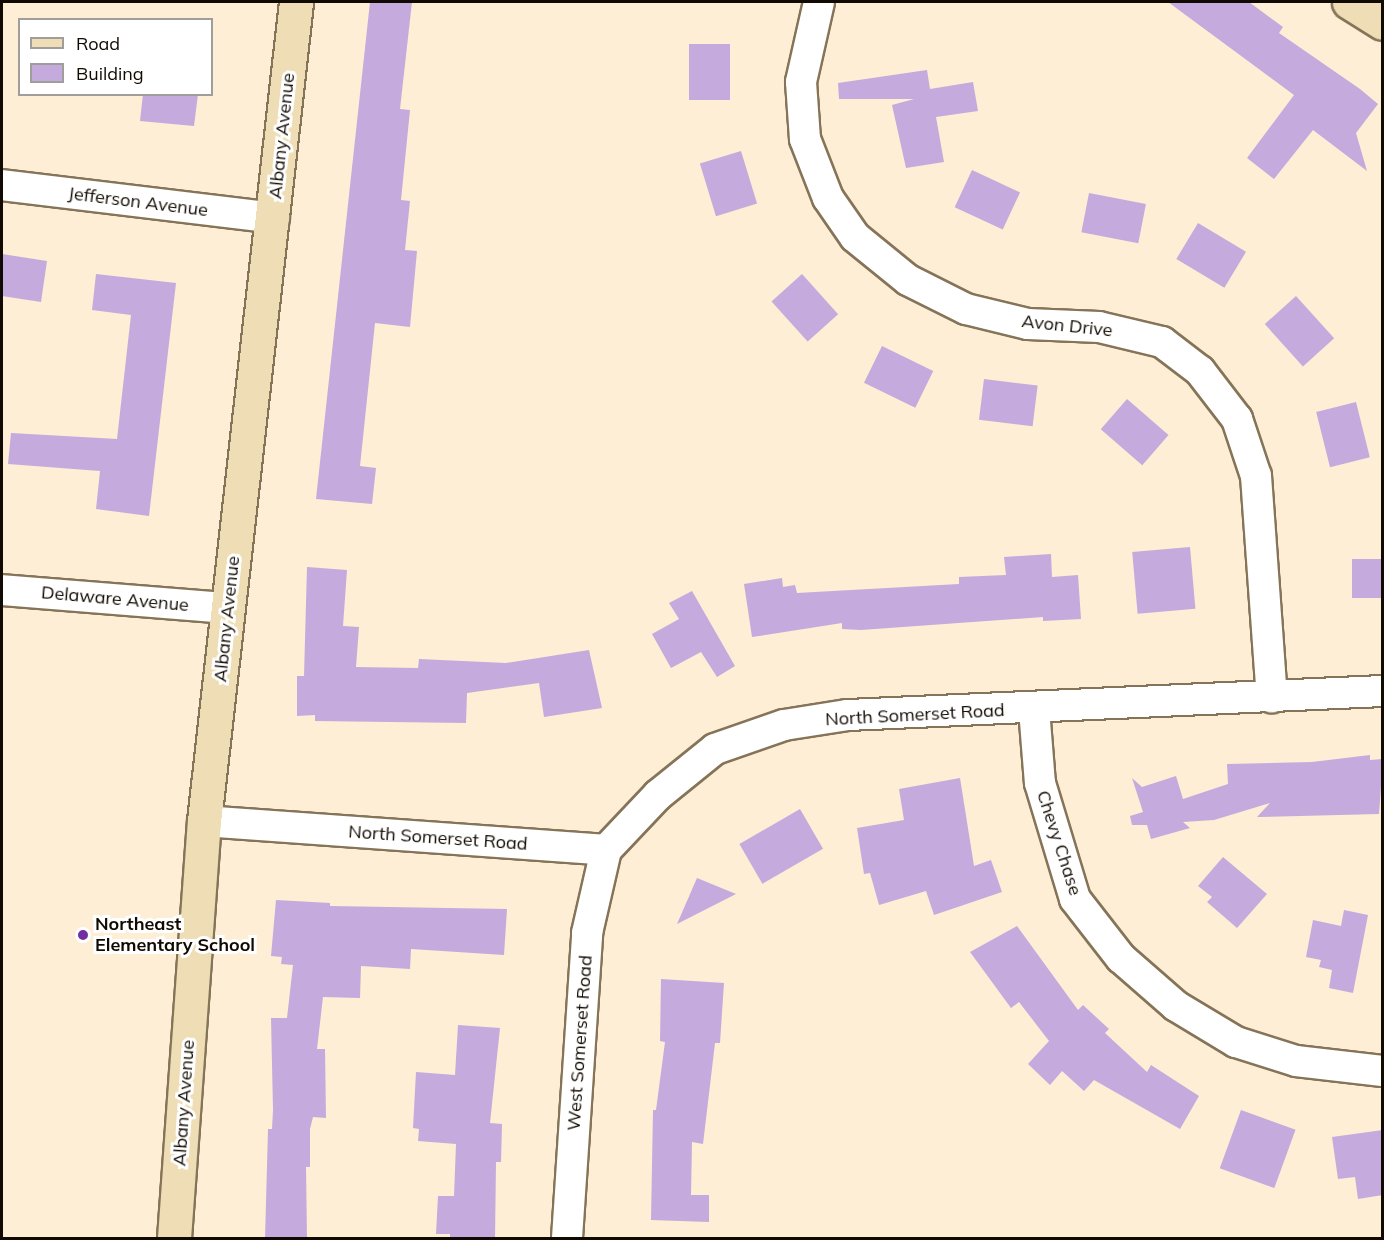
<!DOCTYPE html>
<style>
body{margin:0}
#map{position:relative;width:1384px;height:1240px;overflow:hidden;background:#fdeed5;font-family:Mulish,sans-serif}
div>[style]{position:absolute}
.building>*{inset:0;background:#c4aadd;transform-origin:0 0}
.roads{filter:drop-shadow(2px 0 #857458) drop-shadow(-2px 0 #857458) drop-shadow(0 2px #857458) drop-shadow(0 -2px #857458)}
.street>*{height:30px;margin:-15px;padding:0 15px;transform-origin:15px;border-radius:15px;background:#fff}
.secondary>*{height:33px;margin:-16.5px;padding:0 16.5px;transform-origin:16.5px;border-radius:16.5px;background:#eeddb5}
.dots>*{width:16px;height:16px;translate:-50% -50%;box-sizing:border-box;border:3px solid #fff;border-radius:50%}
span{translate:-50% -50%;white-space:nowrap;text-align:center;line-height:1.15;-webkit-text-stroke:6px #fff;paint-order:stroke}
.street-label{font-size:18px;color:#110a02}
.poi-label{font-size:18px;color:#110a02;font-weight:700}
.left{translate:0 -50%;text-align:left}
.frame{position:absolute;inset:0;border:3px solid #110a02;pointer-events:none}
.legend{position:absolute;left:18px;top:18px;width:195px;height:78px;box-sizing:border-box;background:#fff;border:2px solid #a09d9a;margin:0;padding:8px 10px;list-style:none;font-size:18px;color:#110a02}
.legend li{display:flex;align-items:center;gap:12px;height:30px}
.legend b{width:30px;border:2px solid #a09d9a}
</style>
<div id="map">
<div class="building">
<i style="clip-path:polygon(370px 2px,412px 2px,400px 109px,410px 110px,401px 200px,410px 201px,405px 250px,417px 251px,410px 327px,375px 323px,360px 466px,376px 468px,372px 504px,316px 499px)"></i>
<i style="clip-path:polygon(1168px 2px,1249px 2px,1283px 27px,1279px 33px,1360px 89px,1378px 104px,1356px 133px,1367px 171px,1313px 130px,1274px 179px,1247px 158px,1294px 95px)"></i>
<i style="left:730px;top:44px;width:56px;height:41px;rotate:90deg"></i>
<i style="clip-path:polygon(927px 70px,930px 89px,973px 82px,978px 111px,936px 117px,944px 162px,906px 168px,892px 105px,914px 99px,839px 99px,838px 83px)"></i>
<i style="clip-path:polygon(143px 94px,198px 94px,194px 126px,140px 121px)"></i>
<i style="left:741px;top:151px;width:55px;height:43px;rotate:73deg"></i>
<i style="left:972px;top:170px;width:53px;height:41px;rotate:25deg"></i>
<i style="left:1089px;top:193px;width:58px;height:40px;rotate:11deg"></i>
<i style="left:1198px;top:223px;width:56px;height:42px;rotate:31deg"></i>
<i style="clip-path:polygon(2px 254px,47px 261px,41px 302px,2px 296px)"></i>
<i style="clip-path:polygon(96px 274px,176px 283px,149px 516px,96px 509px,100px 471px,8px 464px,11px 433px,117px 439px,131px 315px,92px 310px)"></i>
<i style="left:802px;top:274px;width:54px;height:41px;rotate:48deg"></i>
<i style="left:1296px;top:296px;width:57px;height:42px;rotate:48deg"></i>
<i style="left:882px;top:346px;width:57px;height:41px;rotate:26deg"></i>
<i style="left:984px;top:379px;width:54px;height:41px;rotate:7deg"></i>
<i style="left:1127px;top:399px;width:55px;height:40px;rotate:41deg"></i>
<i style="left:1356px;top:402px;width:57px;height:41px;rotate:76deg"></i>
<i style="left:1190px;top:547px;width:62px;height:58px;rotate:85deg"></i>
<i style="clip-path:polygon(1051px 554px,1052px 577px,1078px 575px,1081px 619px,1043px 621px,1043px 617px,861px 630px,842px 629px,842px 623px,752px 637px,744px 584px,782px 578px,783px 587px,795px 585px,797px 593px,959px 584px,959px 577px,1006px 575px,1004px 557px)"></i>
<i style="left:1383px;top:559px;width:39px;height:31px;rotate:90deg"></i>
<i style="clip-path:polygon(307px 567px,347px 570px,343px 626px,359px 627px,356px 667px,418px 668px,419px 659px,506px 663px,589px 650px,602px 708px,544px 717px,539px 683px,467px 693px,466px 723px,315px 721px,315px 715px,297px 716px,297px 676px,304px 676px)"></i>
<i style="clip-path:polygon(692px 591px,735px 666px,717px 677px,701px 652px,671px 668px,652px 634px,679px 619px,669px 603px)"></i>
<i style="clip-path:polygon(1370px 755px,1370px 760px,1383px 759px,1379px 814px,1257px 817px,1270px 803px,1214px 820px,1183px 822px,1190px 828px,1151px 839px,1147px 825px,1132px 825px,1130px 816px,1143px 812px,1132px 778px,1142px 787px,1176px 776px,1183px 799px,1228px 784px,1227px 764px,1312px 762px)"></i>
<i style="clip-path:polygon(960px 778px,974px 866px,991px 860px,1002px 892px,934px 915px,926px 891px,879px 905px,870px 873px,864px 874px,857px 828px,904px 820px,899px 789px)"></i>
<i style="left:800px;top:809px;width:46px;height:70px;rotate:60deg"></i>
<i style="clip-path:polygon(1223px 857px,1267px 894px,1237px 928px,1207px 902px,1212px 897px,1198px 886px)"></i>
<i style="clip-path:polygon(697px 878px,736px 894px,677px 924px)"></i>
<i style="clip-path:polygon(276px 900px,330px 903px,330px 906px,507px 909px,504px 955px,411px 949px,410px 969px,361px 966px,360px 998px,323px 997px,317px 1049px,325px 1049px,326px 1118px,313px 1117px,310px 1129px,310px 1167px,306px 1167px,307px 1239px,265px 1239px,268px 1129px,272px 1129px,273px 1110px,271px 1018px,287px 1018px,293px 965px,281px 964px,282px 957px,271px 956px)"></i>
<i style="clip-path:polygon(1344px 910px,1368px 915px,1353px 993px,1329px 988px,1332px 970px,1319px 967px,1321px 960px,1306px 957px,1313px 920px,1341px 926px)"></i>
<i style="clip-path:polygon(1017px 926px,1078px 1010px,1083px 1005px,1109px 1029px,1105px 1033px,1147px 1072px,1151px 1065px,1199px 1096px,1180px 1129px,1094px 1080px,1084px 1091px,1062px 1071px,1050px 1085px,1028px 1064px,1049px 1041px,1019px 1002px,1011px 1008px,970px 952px)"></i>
<i style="clip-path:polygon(661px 979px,724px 983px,720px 1043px,715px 1043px,703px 1144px,692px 1142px,691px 1195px,709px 1195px,709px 1222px,651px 1220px,653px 1110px,656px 1110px,665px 1042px,660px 1041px)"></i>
<i style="clip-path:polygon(458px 1025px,500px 1028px,490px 1123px,502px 1124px,501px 1162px,496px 1162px,495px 1239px,450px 1239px,450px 1234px,436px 1234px,438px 1196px,454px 1196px,456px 1144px,418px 1141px,419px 1129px,413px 1128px,416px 1072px,455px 1075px)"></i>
<i style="left:1241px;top:1110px;width:58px;height:62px;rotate:20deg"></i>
<i style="clip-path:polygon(1383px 1130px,1383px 1195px,1358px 1199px,1355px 1177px,1338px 1179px,1332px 1137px)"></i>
</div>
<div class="roads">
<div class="street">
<i style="left:819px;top:2px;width:82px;rotate:102.7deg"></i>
<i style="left:801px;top:82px;width:57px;rotate:86deg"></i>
<i style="left:805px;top:139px;width:63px;rotate:68.7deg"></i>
<i style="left:828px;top:198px;width:47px;rotate:55.3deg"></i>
<i style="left:855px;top:237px;width:68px;rotate:39.1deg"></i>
<i style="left:908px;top:280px;width:65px;rotate:26.6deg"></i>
<i style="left:966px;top:309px;width:64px;rotate:13.6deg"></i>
<i style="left:1028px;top:324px;width:71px;rotate:2.4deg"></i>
<i style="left:1099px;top:327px;width:65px;rotate:13.4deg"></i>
<i style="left:1162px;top:342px;width:48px;rotate:37.3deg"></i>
<i style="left:1200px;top:371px;width:61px;rotate:52.4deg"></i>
<i style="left:1237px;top:419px;width:60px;rotate:71.6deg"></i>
<i style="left:1256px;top:476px;width:222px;rotate:85.9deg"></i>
<i style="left:2px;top:185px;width:274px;rotate:6.9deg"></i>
<i style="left:2px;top:590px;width:227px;rotate:4.6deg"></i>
<i style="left:1034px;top:709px;width:74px;rotate:85.4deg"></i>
<i style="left:1040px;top:783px;width:121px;rotate:73.2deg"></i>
<i style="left:1075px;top:899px;width:75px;rotate:52.1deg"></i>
<i style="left:1121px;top:958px;width:73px;rotate:41.1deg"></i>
<i style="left:1176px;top:1006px;width:70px;rotate:31deg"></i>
<i style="left:1236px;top:1042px;width:63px;rotate:17.6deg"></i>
<i style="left:1296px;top:1061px;width:87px;rotate:6.6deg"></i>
<i style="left:204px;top:821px;width:403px;rotate:4.1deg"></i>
<i style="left:606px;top:850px;width:76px;rotate:-46.6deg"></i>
<i style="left:658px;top:795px;width:73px;rotate:-38.9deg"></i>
<i style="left:715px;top:749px;width:73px;rotate:-19.2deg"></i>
<i style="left:784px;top:725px;width:65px;rotate:-8.9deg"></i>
<i style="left:848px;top:715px;width:535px;rotate:-2.57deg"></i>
<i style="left:567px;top:1238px;width:306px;rotate:-86.2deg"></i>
<i style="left:587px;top:933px;width:85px;rotate:-77.1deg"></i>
</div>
<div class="secondary">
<i style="left:1349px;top:2px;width:39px;rotate:32deg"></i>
<i style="left:174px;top:1238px;width:418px;rotate:-85.9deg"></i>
<i style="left:204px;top:821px;width:824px;rotate:-83.59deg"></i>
</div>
</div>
<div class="dots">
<i style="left:83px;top:935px;background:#732ea2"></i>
</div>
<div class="street-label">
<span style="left:282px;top:136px;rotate:-84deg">Albany Avenue</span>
<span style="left:138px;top:202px;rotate:7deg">Jefferson Avenue</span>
<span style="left:1067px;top:326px;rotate:6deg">Avon Drive</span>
<span style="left:115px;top:599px;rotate:5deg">Delaware Avenue</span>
<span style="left:227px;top:619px;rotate:-84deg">Albany Avenue</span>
<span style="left:915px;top:715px;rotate:-3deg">North Somerset Road</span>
<span style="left:438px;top:838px;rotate:4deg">North Somerset Road</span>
<span style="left:1059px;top:843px;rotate:72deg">Chevy Chase</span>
<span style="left:580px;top:1043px;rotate:-86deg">West Somerset Road</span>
<span style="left:184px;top:1103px;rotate:-86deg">Albany Avenue</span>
</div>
<div class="poi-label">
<span class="left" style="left:95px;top:935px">Northeast<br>Elementary School</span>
</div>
<div class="frame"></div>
<ul class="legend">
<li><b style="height:8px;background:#eeddb5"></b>Road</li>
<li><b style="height:16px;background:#c4aadd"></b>Building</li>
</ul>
</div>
